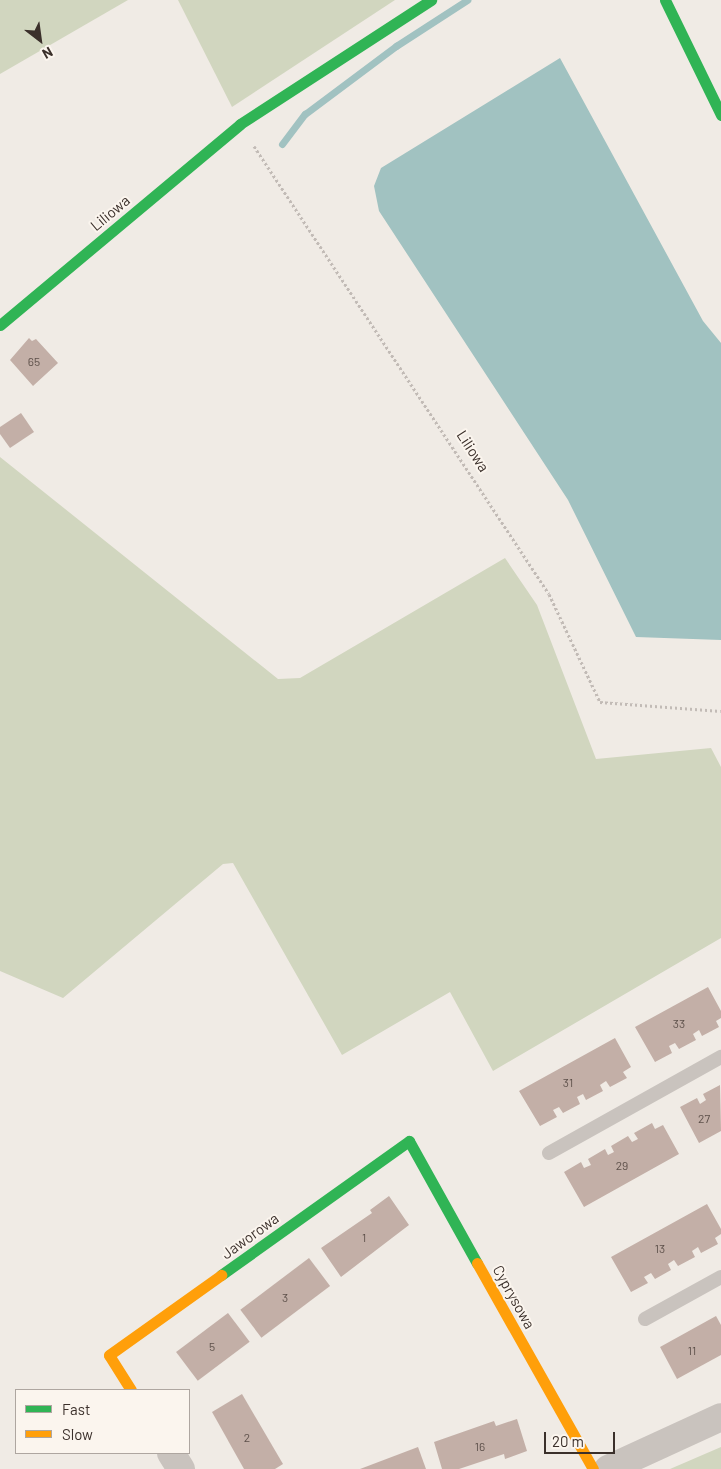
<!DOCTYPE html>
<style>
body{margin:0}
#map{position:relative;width:721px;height:1469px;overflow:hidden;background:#f0ebe5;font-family:Barlow,sans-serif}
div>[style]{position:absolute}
.green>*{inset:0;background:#d1d6bf}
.water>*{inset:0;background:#a1c2c1}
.stream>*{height:7px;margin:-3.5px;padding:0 3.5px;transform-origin:3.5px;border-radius:3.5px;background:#a1c2c1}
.building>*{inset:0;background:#c3afa7;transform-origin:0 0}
.path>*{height:3px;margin-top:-1.5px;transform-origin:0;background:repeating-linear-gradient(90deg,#c2bbb6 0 2.5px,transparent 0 5px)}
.lane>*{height:14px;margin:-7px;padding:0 7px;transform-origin:7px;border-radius:7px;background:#c9c3be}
.street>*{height:28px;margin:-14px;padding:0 14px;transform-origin:14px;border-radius:14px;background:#c9c3be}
.fast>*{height:11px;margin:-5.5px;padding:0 5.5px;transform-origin:5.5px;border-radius:5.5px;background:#30b455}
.slow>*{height:11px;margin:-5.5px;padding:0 5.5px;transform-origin:5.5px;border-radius:5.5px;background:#ff9f0a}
span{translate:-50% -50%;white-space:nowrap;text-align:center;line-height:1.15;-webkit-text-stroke:4px #fbf5ee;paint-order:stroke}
.number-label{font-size:12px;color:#5d504a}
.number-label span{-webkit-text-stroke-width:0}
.street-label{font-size:15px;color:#3b302b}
.legend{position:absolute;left:15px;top:1389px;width:175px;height:65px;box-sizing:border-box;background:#fbf5ee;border:1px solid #aea6a0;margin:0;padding:6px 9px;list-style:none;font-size:15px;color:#3b302b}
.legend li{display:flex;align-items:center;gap:10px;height:25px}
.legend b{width:25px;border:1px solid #aea6a0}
.north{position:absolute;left:15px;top:15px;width:50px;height:50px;-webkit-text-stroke:4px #fbf5ee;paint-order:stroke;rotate:150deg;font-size:14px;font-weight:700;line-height:20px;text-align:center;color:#3b302b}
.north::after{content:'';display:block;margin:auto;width:18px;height:22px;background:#3b302b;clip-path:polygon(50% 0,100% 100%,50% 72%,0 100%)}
.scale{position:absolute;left:544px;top:1432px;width:71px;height:22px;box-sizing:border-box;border:2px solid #3b302b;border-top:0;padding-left:6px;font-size:15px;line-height:18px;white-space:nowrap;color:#3b302b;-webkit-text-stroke:4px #fbf5ee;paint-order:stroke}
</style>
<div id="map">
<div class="green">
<i style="clip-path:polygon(0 0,128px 0,0 74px)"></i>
<i style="clip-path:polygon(178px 0,395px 0,232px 107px)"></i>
<i style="clip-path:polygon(0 457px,278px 679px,300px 678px,505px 558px,537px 605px,596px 759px,711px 748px,721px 767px,721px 938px,493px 1071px,450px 992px,342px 1055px,233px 863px,223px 864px,63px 998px,0 971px)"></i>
<i style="clip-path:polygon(721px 1447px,721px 1469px,670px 1469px)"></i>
</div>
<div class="water">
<i style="clip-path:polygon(560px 58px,703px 321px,721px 343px,721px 640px,636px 637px,568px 500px,379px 211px,374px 186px,381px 168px)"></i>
</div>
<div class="stream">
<i style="left:282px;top:144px;width:38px;rotate:-53deg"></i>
<i style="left:305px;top:114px;width:114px;rotate:-36.8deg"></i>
<i style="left:396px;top:46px;width:85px;rotate:-32.9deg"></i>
</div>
<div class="building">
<i style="clip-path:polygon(29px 338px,32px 341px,36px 339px,58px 363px,33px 386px,10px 360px)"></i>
<i style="clip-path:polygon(21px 413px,34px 432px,10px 448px,0 434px,0 427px)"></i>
<i style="clip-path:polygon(708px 987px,721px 1011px,721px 1018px,716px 1021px,719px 1027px,702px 1036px,699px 1030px,693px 1034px,696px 1040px,679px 1049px,675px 1043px,669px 1046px,672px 1053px,655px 1062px,635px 1027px)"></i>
<i style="clip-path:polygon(615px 1038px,631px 1067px,623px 1072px,627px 1078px,610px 1087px,606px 1081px,600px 1085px,603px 1091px,586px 1100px,583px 1094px,577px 1097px,580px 1104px,563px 1113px,559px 1107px,553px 1110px,557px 1117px,540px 1126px,519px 1091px)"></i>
<i style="clip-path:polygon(720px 1085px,721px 1131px,699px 1143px,680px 1107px,697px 1098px,700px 1104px,706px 1100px,703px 1094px)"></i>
<i style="clip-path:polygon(652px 1123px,655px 1129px,663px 1125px,679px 1154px,584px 1207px,564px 1172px,581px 1162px,584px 1168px,591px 1165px,588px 1159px,605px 1149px,608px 1155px,614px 1152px,611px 1146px,628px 1136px,632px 1142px,638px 1139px,634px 1133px)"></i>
<i style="clip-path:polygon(389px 1196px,409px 1225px,341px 1277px,321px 1248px,372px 1213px,370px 1210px)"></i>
<i style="clip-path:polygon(707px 1204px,721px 1229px,721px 1234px,715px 1238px,718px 1244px,701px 1253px,698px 1247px,692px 1251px,695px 1257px,678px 1266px,674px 1260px,668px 1264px,671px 1270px,655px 1279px,651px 1273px,644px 1277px,648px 1283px,631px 1292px,611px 1257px)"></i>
<i style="left:309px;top:1258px;width:35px;height:86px;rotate:53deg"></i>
<i style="left:228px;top:1313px;width:36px;height:65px;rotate:53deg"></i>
<i style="clip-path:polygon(716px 1316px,721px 1325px,721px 1355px,677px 1379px,660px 1347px)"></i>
<i style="clip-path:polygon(242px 1394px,283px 1464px,275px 1469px,244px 1469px,212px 1412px)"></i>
<i style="clip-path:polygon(517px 1419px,527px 1451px,505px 1459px,504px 1454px,459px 1469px,442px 1469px,434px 1442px,494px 1421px,496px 1426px)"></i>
<i style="clip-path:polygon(418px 1447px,426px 1469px,360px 1469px)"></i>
</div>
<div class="path">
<i style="left:254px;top:146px;width:536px;rotate:56.64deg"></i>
<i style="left:549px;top:594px;width:119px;rotate:64.7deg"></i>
<i style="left:600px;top:702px;width:121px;rotate:4.3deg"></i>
</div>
<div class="lane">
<i style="left:549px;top:1153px;width:197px;rotate:-29.2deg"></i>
<i style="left:645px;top:1319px;width:87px;rotate:-28.9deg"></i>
</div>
<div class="street">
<i style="left:171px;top:1453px;width:19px;rotate:58deg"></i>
<i style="left:608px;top:1469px;width:124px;rotate:-24.7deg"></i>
</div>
<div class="fast">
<i style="left:665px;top:0;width:128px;rotate:64deg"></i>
<i style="left:0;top:325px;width:313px;rotate:-39.9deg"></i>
<i style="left:240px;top:124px;width:228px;rotate:-33deg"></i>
<i style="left:221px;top:1275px;width:231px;rotate:-35.5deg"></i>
<i style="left:409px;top:1141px;width:140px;rotate:60.9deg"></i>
</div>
<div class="slow">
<i style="left:477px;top:1263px;width:236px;rotate:60.6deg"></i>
<i style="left:131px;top:1390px;width:41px;rotate:-122.2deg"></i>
<i style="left:109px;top:1355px;width:138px;rotate:-35.5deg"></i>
</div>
<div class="number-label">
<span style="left:34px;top:362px">65</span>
<span style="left:679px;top:1024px">33</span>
<span style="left:568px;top:1083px">31</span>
<span style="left:704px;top:1119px">27</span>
<span style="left:622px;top:1166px">29</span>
<span style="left:364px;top:1238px">1</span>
<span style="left:660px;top:1249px">13</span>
<span style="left:285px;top:1298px">3</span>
<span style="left:212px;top:1347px">5</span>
<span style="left:692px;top:1351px">11</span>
<span style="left:247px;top:1438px">2</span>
<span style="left:480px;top:1447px">16</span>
</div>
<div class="street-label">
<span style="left:110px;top:213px;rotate:-40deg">Liliowa</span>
<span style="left:473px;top:451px;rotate:57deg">Liliowa</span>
<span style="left:250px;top:1236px;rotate:-36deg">Jaworowa</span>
<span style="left:514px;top:1297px;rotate:61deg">Cyprysowa</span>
</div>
<ul class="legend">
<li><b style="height:6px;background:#30b455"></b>Fast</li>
<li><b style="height:6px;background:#ff9f0a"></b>Slow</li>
</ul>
<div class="north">N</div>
<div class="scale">20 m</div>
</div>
